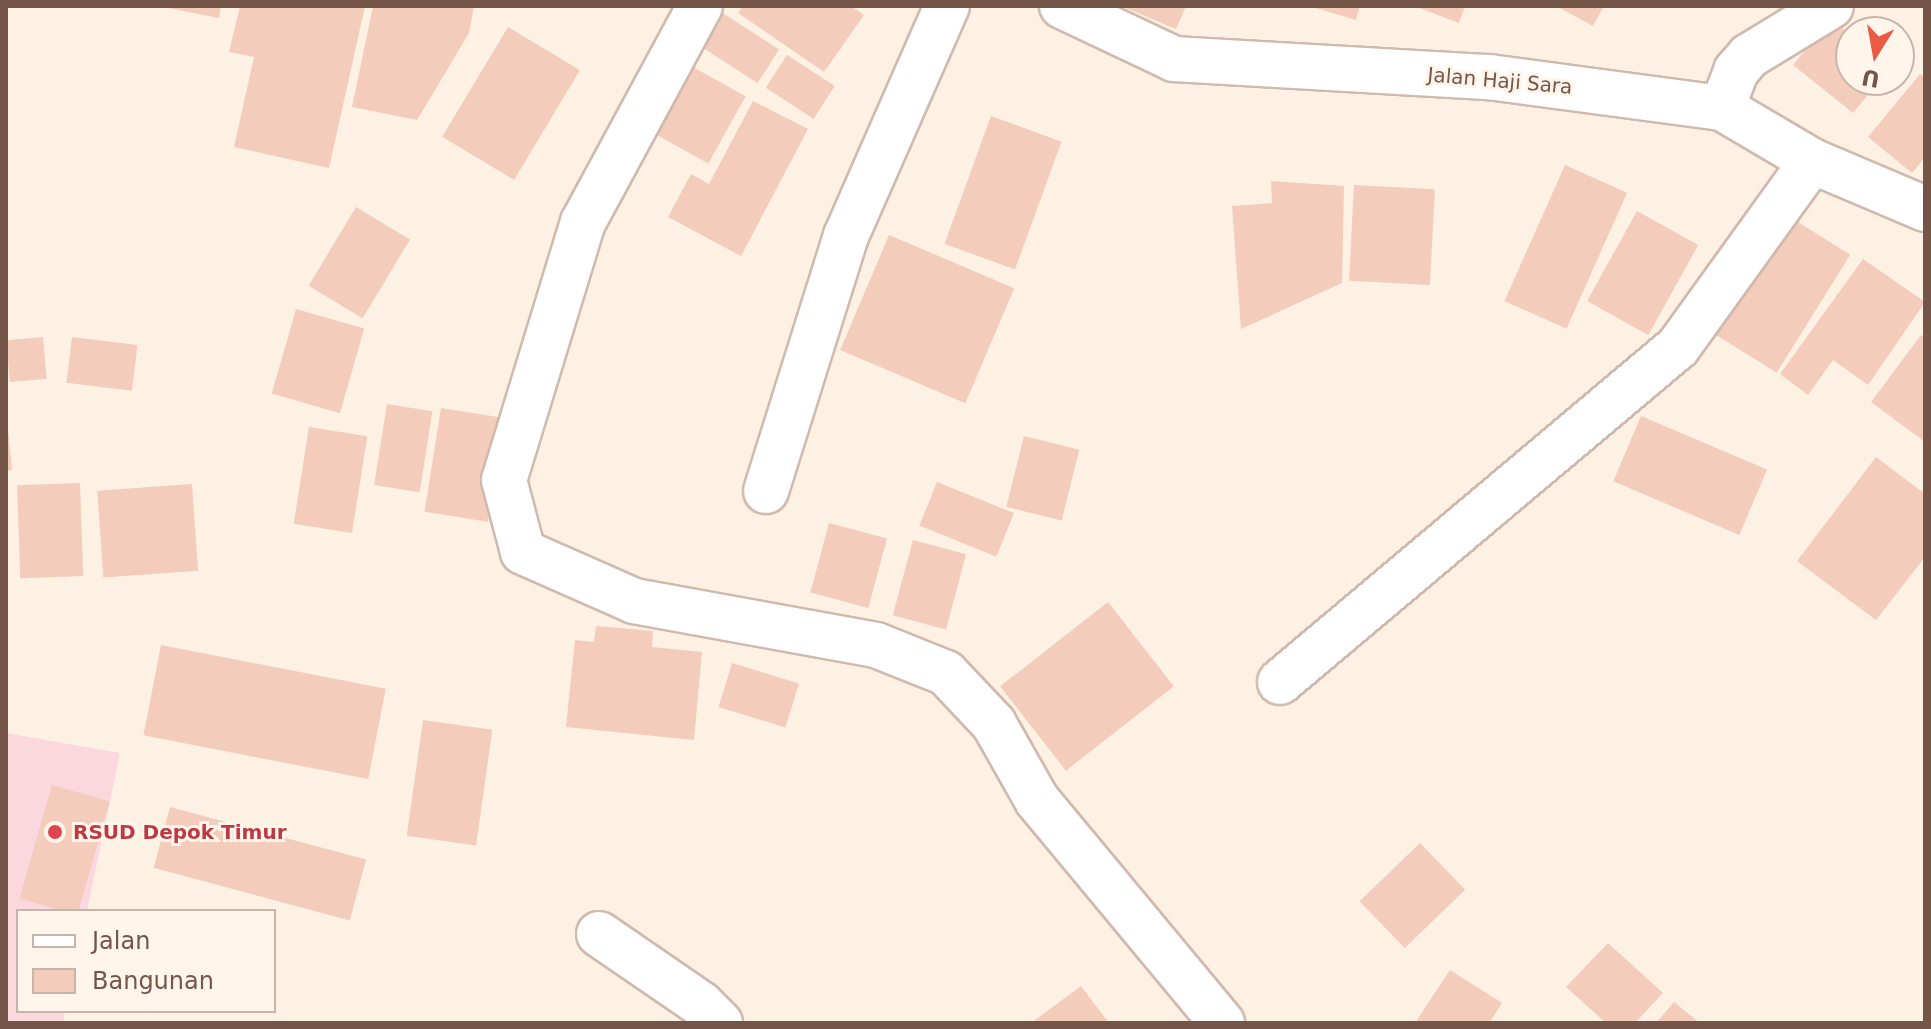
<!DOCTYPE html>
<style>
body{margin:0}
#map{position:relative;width:1931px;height:1029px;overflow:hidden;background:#fdf1e4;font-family:"DejaVu Sans",sans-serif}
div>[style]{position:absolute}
.medical>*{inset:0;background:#fbd7de}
.building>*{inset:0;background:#f3ccbb;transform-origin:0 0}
.roads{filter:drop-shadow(2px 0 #d0b9ad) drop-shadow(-2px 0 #d0b9ad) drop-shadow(0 2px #d0b9ad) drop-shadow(0 -2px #d0b9ad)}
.minor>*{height:44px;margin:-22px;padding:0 22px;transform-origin:22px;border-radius:22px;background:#fff}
.dots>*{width:22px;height:22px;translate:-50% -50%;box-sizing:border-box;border:4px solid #fff5eb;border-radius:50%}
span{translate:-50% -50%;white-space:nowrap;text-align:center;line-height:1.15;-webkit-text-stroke:6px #fff5eb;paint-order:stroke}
.street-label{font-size:20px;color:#765549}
.health-label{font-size:20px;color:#be3a42;font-weight:700}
.left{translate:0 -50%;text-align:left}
.frame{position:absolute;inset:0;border:8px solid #765549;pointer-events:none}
.legend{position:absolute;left:16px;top:909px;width:260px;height:104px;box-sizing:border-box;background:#fff5eb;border:2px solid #c8b5aa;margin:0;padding:10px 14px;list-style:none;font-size:24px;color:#765549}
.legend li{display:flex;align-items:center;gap:16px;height:40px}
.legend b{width:40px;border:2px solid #c8b5aa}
.north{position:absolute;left:1835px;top:16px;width:80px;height:80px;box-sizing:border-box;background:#fff5eb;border:2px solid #c8b5aa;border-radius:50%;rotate:191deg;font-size:22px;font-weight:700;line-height:32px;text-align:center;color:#765549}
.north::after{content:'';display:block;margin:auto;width:28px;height:36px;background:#ea5b46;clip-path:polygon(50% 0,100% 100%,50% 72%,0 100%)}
</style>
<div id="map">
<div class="medical">
<i style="clip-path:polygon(6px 733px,120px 753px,87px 911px,18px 911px,18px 1011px,65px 1011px,63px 1023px,6px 1023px)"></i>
</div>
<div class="building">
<i style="clip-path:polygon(158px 6px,221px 6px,219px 18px)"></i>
<i style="clip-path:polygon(240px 6px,365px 6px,329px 168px,234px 147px,254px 57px,229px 52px)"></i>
<i style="clip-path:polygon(373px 6px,474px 6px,469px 33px,417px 120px,352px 107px)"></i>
<i style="left:712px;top:6px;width:80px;height:40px;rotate:33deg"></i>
<i style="clip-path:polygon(743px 6px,851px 6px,864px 15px,824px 72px,738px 13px)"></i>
<i style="clip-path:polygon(1121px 6px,1186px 6px,1176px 29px)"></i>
<i style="clip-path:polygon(1309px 6px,1360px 6px,1356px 20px)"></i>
<i style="clip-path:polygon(1414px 6px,1465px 6px,1459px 23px)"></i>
<i style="clip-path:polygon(1556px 6px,1604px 6px,1593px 26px)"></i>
<i style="clip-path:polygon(1831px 19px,1851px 35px,1851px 80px,1880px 80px,1853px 113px,1793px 65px)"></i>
<i style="left:508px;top:27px;width:84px;height:128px;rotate:31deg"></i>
<i style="left:787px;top:55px;width:57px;height:39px;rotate:33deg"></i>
<i style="left:673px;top:56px;width:83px;height:77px;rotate:29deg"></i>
<i style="clip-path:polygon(1920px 74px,1925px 78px,1925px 157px,1912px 173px,1868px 137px)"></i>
<i style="clip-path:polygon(753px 101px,808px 129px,741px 256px,668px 217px,691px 174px,709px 184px)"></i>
<i style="left:991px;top:116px;width:75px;height:136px;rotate:20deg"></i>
<i style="left:1565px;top:165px;width:68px;height:149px;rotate:24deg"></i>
<i style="clip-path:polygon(1271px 181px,1344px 186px,1342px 283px,1241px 329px,1232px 206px,1272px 203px)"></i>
<i style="left:1354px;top:185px;width:81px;height:96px;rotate:3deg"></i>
<i style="left:356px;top:207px;width:63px;height:92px;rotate:31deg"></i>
<i style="left:1637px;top:211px;width:70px;height:103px;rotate:29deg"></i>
<i style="left:1785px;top:214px;width:77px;height:139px;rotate:32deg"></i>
<i style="left:889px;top:235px;width:136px;height:125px;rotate:23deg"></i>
<i style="clip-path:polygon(1863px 259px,1925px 302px,1868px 385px,1833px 360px,1808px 395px,1780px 374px)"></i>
<i style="left:296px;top:309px;width:71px;height:88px;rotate:16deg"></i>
<i style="clip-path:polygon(1921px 335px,1925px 338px,1925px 442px,1871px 402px)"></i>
<i style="left:43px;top:337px;width:42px;height:37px;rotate:85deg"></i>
<i style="left:72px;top:337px;width:66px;height:46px;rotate:7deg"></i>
<i style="left:387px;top:404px;width:46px;height:82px;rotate:9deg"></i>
<i style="left:441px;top:408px;width:64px;height:105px;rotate:9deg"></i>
<i style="clip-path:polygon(6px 409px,12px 470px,6px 471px)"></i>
<i style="left:1641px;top:416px;width:137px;height:71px;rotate:23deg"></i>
<i style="left:309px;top:427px;width:59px;height:98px;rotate:9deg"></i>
<i style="left:1024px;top:436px;width:57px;height:73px;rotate:14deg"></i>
<i style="clip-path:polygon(1876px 457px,1925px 494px,1925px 557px,1876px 620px,1797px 561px)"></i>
<i style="left:937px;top:482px;width:83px;height:47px;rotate:22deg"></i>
<i style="left:80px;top:483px;width:93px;height:63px;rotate:88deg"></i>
<i style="left:192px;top:484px;width:87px;height:95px;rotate:86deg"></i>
<i style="left:829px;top:523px;width:60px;height:72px;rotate:15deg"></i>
<i style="left:913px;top:540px;width:55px;height:78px;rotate:15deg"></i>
<i style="left:1108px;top:602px;width:107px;height:137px;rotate:52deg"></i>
<i style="clip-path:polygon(596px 626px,653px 631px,652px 647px,702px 652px,694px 740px,566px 727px,575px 640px,594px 642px)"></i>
<i style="left:161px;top:645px;width:229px;height:92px;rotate:11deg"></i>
<i style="left:732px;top:663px;width:70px;height:46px;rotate:17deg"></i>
<i style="left:423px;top:720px;width:70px;height:117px;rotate:8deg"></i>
<i style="left:52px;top:785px;width:60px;height:118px;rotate:16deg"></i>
<i style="left:170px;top:807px;width:203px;height:63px;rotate:15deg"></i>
<i style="left:1420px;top:843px;width:65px;height:84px;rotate:46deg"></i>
<i style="clip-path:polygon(1608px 943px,1663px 993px,1635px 1023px,1606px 1023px,1566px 987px)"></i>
<i style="clip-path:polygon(1450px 970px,1502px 1003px,1489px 1023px,1415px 1023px)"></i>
<i style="clip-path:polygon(1081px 986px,1109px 1023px,1031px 1023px)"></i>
<i style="clip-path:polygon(1674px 1002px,1700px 1023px,1656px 1023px)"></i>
</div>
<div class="roads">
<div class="minor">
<i style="left:700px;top:6px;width:246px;rotate:118.4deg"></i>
<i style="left:583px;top:222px;width:270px;rotate:107deg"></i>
<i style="left:504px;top:480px;width:74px;rotate:75.2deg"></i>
<i style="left:523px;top:552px;width:121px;rotate:23.8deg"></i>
<i style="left:634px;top:601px;width:246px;rotate:10.3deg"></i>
<i style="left:876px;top:645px;width:75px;rotate:21.8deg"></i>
<i style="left:946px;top:673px;width:70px;rotate:46.7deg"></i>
<i style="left:994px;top:724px;width:87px;rotate:60.5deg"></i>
<i style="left:1037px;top:800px;width:290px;rotate:50.3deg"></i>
<i style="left:1062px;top:6px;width:124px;rotate:25.3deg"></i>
<i style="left:1174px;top:59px;width:316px;rotate:3.3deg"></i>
<i style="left:1489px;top:77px;width:235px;rotate:7.6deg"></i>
<i style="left:1722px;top:108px;width:104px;rotate:30.5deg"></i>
<i style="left:1812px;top:161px;width:123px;rotate:23deg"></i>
<i style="left:1722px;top:108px;width:40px;rotate:-69deg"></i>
<i style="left:1736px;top:71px;width:20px;rotate:-49deg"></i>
<i style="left:1749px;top:56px;width:96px;rotate:-31.4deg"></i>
<i style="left:766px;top:491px;width:267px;rotate:-72.6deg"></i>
<i style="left:846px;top:236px;width:251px;rotate:-66.3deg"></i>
<i style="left:1280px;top:682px;width:520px;rotate:-40.09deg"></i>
<i style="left:1678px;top:347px;width:229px;rotate:-54.2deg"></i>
<i style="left:599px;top:934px;width:124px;rotate:34.5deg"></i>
<i style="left:701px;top:1004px;width:27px;rotate:45deg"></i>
</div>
</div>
<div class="dots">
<i style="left:55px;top:832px;background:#e0444e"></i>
</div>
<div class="street-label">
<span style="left:1500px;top:81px;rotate:5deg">Jalan Haji Sara</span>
</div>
<div class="health-label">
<span class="left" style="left:73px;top:832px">RSUD Depok Timur</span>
</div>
<div class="frame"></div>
<ul class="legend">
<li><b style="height:10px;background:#fff"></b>Jalan</li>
<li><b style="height:22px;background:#f3ccbb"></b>Bangunan</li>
</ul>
<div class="north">U</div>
</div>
